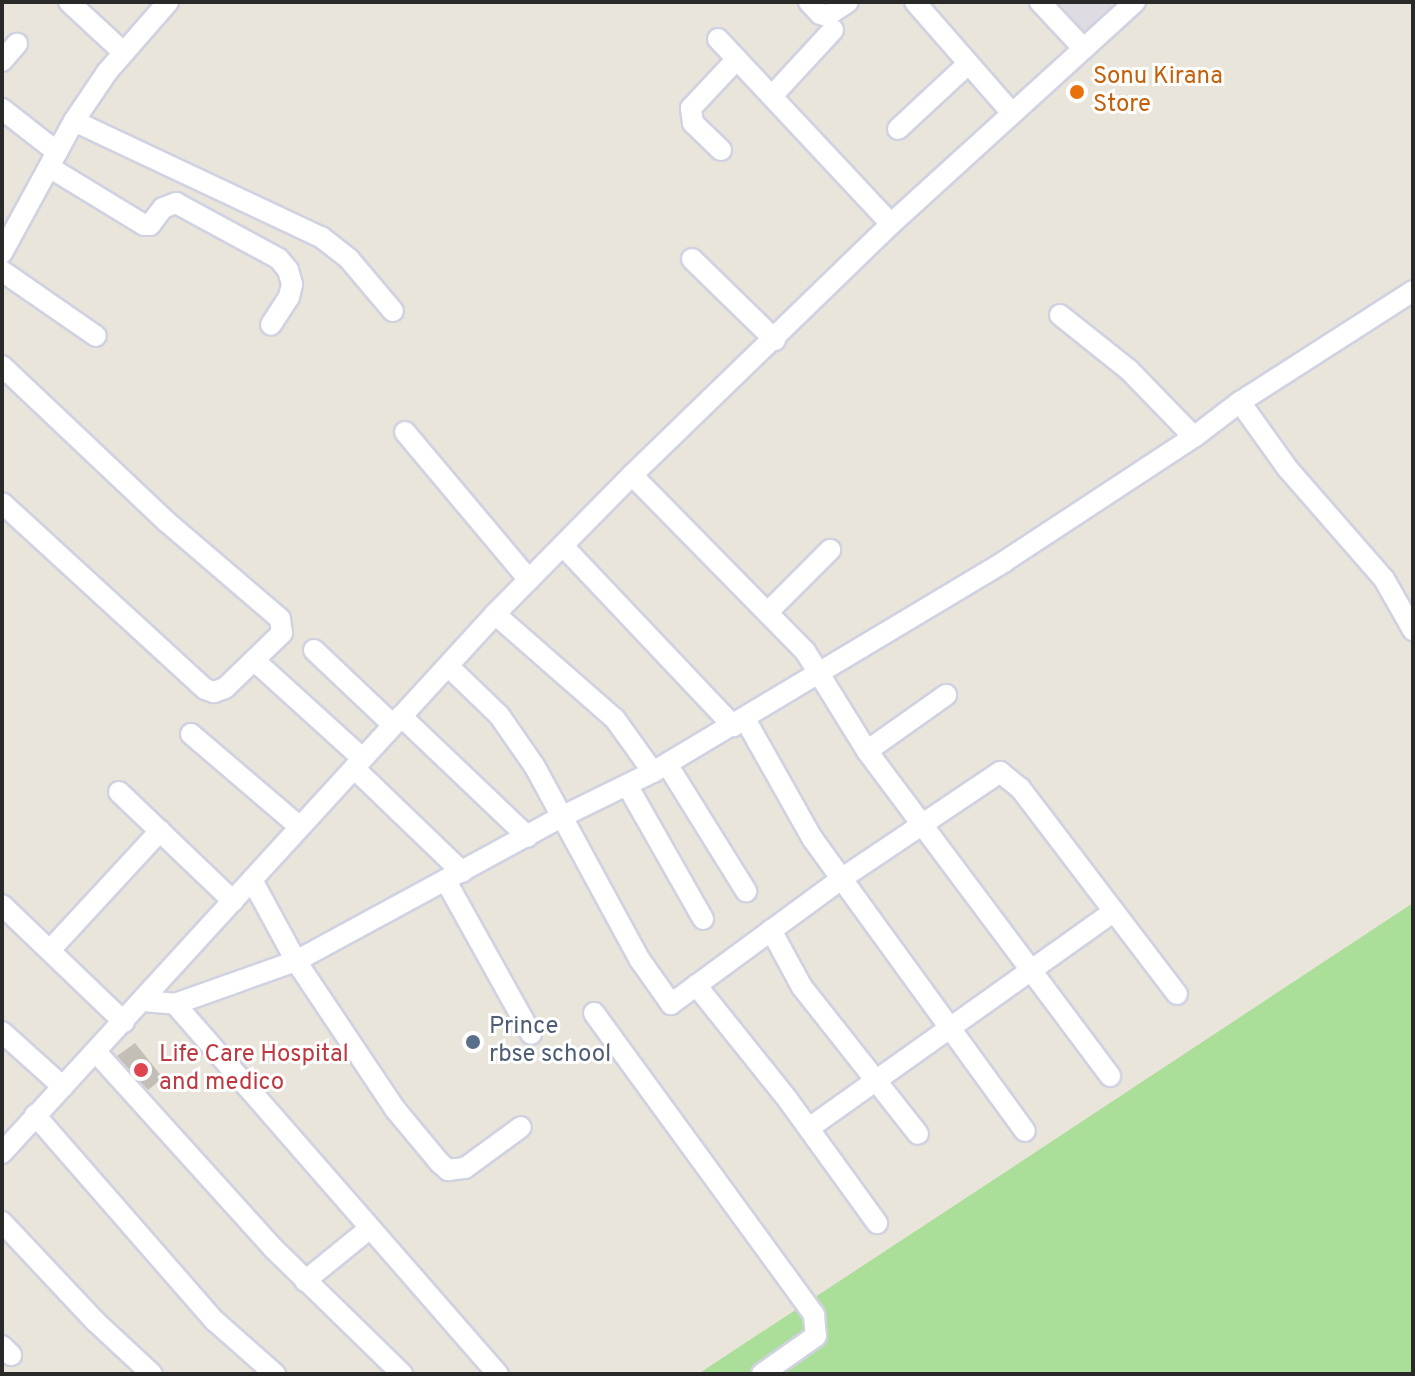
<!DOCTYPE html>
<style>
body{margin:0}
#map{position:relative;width:1415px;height:1376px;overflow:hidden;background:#eae5db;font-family:Overpass,sans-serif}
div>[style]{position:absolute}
.industrial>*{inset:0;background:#dedbe3}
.green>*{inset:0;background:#abdf99}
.building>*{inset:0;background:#c3bfb7}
.roads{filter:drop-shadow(2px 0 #d0d2e1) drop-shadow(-2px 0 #d0d2e1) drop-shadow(0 2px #d0d2e1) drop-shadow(0 -2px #d0d2e1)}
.minor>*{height:20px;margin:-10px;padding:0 10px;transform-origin:10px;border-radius:10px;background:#fff}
.dots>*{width:22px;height:22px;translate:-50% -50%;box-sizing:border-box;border:4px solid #fff;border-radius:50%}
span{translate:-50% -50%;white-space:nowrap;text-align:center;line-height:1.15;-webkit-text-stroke:6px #fff;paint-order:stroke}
.food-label{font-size:24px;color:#c56008}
.left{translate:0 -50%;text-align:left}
.service-label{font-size:24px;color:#4e5e75}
.health-label{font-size:24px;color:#be3a42}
.frame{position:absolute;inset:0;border:4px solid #292929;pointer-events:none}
</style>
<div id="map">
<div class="industrial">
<i style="clip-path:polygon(1044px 2px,1109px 2px,1113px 7px,1082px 35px)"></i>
</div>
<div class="green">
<i style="clip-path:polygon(1413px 903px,1413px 1374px,698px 1374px,1019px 1163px)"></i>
</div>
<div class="building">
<i style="clip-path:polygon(135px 1043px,163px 1078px,148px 1090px,117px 1056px)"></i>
</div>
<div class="roads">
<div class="minor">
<i style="left:69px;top:2px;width:72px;rotate:42.8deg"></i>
<i style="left:809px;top:2px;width:16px;rotate:47deg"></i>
<i style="left:820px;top:14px;width:7px;rotate:16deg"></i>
<i style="left:827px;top:16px;width:25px;rotate:-34deg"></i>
<i style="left:915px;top:2px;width:147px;rotate:48.9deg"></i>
<i style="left:1040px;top:2px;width:64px;rotate:46.9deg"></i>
<i style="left:718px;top:39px;width:253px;rotate:46.9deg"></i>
<i style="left:2px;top:61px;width:23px;rotate:-49deg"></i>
<i style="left:772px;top:96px;width:90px;rotate:-47.3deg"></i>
<i style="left:2px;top:109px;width:70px;rotate:38deg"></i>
<i style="left:74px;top:121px;width:273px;rotate:25.2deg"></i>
<i style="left:321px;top:237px;width:36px;rotate:38deg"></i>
<i style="left:349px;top:259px;width:68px;rotate:49.8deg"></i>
<i style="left:898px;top:129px;width:96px;rotate:-42.9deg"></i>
<i style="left:721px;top:150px;width:39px;rotate:-136deg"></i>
<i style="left:693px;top:123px;width:15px;rotate:-98deg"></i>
<i style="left:691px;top:108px;width:67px;rotate:-46.8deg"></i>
<i style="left:49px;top:167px;width:111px;rotate:31.4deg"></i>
<i style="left:144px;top:225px;width:6px"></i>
<i style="left:150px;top:225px;width:21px;rotate:-53deg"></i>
<i style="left:163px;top:208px;width:14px;rotate:-21deg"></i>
<i style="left:176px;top:203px;width:117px;rotate:28.5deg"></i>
<i style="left:279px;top:259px;width:14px;rotate:51deg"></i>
<i style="left:288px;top:270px;width:15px;rotate:74deg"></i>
<i style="left:292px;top:284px;width:13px;rotate:103deg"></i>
<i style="left:289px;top:297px;width:33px;rotate:123deg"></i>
<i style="left:2px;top:253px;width:150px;rotate:-61.4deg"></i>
<i style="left:74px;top:121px;width:59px;rotate:-56deg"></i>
<i style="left:107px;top:72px;width:93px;rotate:-48.9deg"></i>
<i style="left:692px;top:259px;width:116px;rotate:44.3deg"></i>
<i style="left:2px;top:271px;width:114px;rotate:34.7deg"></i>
<i style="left:1060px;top:315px;width:88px;rotate:38.6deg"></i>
<i style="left:1129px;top:370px;width:93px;rotate:45.9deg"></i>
<i style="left:2px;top:366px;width:227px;rotate:43.4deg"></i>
<i style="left:167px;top:522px;width:149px;rotate:40.6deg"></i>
<i style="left:280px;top:619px;width:14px;rotate:82deg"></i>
<i style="left:282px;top:633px;width:79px;rotate:136deg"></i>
<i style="left:225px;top:688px;width:12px;rotate:160deg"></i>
<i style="left:214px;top:692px;width:9px;rotate:-162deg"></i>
<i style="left:205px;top:689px;width:275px;rotate:-137.5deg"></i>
<i style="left:1240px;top:402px;width:82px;rotate:54.4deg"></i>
<i style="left:1288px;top:469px;width:146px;rotate:48.9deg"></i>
<i style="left:1384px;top:579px;width:59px;rotate:60.4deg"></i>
<i style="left:405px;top:432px;width:193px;rotate:50deg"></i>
<i style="left:632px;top:475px;width:247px;rotate:45.5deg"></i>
<i style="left:805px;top:651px;width:118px;rotate:58.2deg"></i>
<i style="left:867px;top:751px;width:406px;rotate:53.2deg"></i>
<i style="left:563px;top:546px;width:248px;rotate:46.6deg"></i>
<i style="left:768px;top:612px;width:88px;rotate:-45deg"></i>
<i style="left:495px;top:614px;width:159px;rotate:41.2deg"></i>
<i style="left:615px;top:719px;width:65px;rotate:54.4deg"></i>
<i style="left:314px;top:650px;width:109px;rotate:43.5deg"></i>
<i style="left:255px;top:661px;width:144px;rotate:42.2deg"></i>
<i style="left:448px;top:666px;width:71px;rotate:43.9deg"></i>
<i style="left:499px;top:715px;width:63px;rotate:55.3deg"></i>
<i style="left:535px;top:767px;width:220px;rotate:61.5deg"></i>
<i style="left:640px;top:960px;width:54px;rotate:54.8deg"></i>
<i style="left:671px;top:1004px;width:211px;rotate:-36.3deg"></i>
<i style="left:841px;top:879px;width:192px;rotate:-33.9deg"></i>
<i style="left:1000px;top:772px;width:26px;rotate:39deg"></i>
<i style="left:1020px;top:788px;width:259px;rotate:52.7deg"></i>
<i style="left:401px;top:716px;width:175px;rotate:43.6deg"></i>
<i style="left:745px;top:719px;width:137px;rotate:60.6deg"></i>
<i style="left:812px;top:838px;width:362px;rotate:54deg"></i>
<i style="left:191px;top:734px;width:143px;rotate:40.5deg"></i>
<i style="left:867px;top:751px;width:97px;rotate:-35.3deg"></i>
<i style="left:667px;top:764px;width:150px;rotate:58.1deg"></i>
<i style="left:354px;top:768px;width:150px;rotate:43.9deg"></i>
<i style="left:627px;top:785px;width:154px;rotate:60.4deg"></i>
<i style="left:119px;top:792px;width:158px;rotate:43.7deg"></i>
<i style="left:252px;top:880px;width:92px;rotate:61.5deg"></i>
<i style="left:296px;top:961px;width:178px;rotate:56.2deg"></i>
<i style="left:395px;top:1109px;width:70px;rotate:50.2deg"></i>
<i style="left:440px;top:1163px;width:11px;rotate:41deg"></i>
<i style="left:448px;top:1170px;width:17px;rotate:-7deg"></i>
<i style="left:465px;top:1168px;width:69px;rotate:-36.2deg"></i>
<i style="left:446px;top:881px;width:175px;rotate:60.9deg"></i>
<i style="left:2px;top:905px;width:169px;rotate:43.8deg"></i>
<i style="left:771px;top:930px;width:65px;rotate:61.5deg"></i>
<i style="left:802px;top:987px;width:187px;rotate:51.7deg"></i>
<i style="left:51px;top:949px;width:161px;rotate:-47.3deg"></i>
<i style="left:696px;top:985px;width:147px;rotate:51.3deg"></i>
<i style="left:788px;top:1100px;width:152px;rotate:54.1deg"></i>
<i style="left:143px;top:1001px;width:32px;rotate:5deg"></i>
<i style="left:175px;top:1004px;width:128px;rotate:-19.6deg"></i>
<i style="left:296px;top:961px;width:302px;rotate:-28.5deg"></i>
<i style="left:561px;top:817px;width:102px;rotate:-26.1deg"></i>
<i style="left:653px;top:772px;width:410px;rotate:-30.9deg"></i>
<i style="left:1005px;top:561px;width:226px;rotate:-33.3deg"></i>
<i style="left:1194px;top:437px;width:58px;rotate:-37.3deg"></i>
<i style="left:1240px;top:402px;width:206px;rotate:-32.7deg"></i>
<i style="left:175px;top:1004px;width:491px;rotate:48.9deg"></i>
<i style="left:594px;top:1013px;width:374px;rotate:53.9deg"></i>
<i style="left:814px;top:1315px;width:21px;rotate:85deg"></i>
<i style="left:816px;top:1336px;width:66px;rotate:144.9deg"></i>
<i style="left:2px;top:1032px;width:82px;rotate:42deg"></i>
<i style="left:96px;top:1052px;width:263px;rotate:47.9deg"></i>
<i style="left:272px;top:1247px;width:182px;rotate:44.3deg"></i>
<i style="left:35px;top:1115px;width:274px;rotate:48.9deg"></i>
<i style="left:215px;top:1321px;width:80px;rotate:41.5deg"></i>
<i style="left:809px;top:1128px;width:374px;rotate:-35.4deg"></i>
<i style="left:2px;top:1153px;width:730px;rotate:-47.55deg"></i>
<i style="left:495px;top:614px;width:195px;rotate:-45.4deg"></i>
<i style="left:632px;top:475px;width:361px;rotate:-44.1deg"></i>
<i style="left:891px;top:224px;width:330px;rotate:-42.3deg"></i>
<i style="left:2px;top:1222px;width:137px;rotate:46.8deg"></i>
<i style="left:96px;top:1322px;width:76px;rotate:42.9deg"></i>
<i style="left:305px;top:1281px;width:84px;rotate:-39.2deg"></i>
<i style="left:2px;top:1346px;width:13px;rotate:45deg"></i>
</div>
</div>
<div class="dots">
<i style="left:1077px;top:92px;background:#e8710a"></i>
<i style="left:473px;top:1042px;background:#5c6f8a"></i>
<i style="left:141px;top:1070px;background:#e0444e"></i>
</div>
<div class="food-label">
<span class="left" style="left:1093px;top:92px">Sonu Kirana<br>Store</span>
</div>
<div class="service-label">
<span class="left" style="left:489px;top:1042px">Prince<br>rbse school</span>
</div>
<div class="health-label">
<span class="left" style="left:159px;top:1070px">Life Care Hospital<br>and medico</span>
</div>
<div class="frame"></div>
</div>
